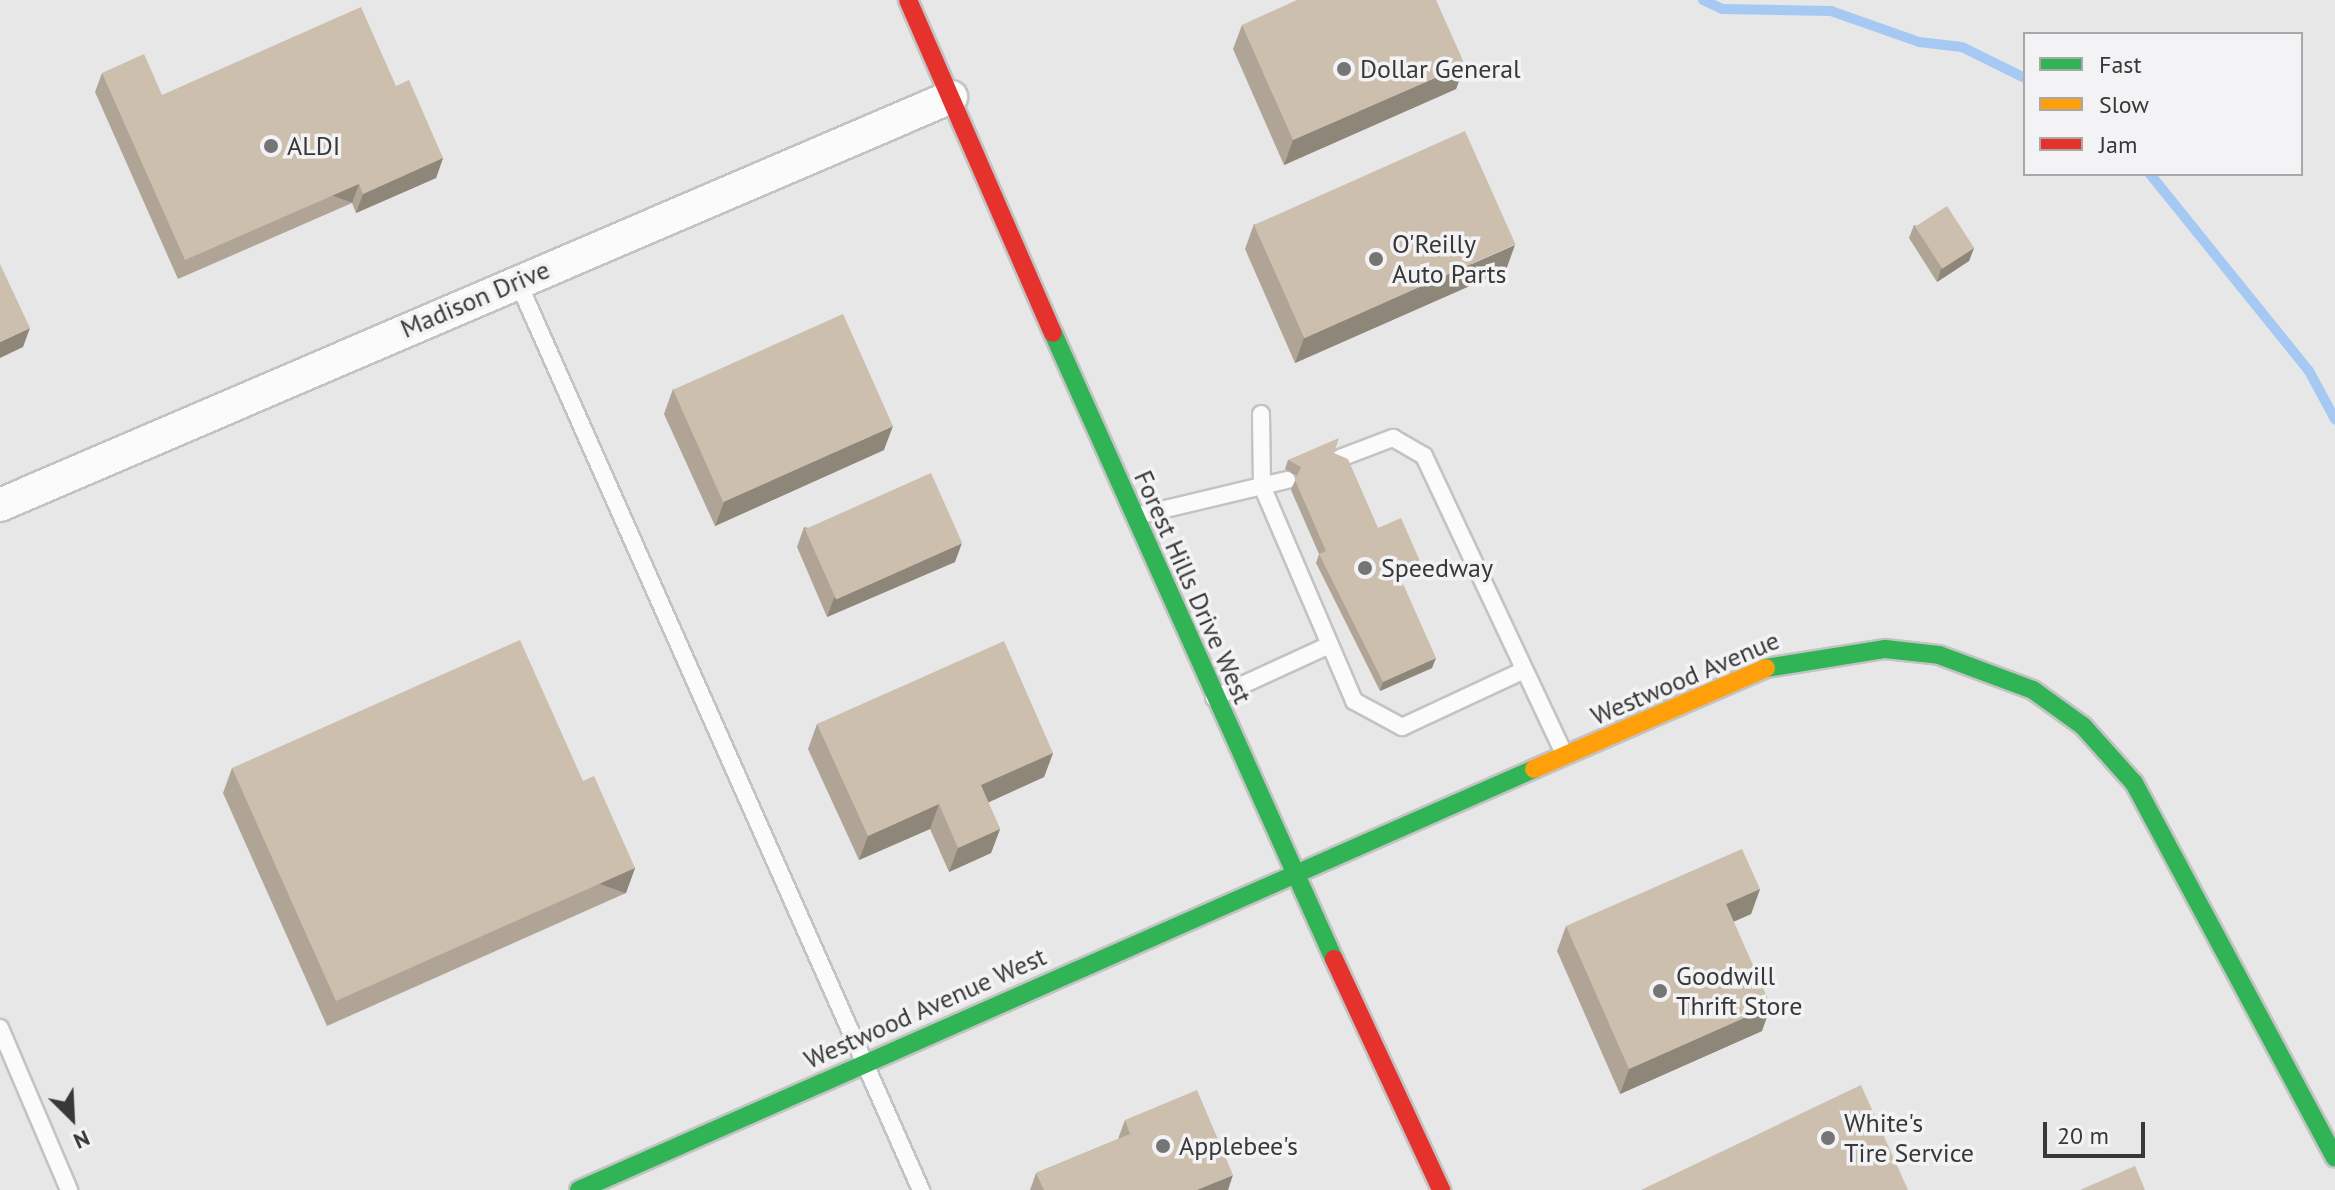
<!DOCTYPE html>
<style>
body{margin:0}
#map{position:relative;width:2335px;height:1190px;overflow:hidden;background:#e7e7e7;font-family:"PT Sans",sans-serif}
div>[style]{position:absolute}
.stream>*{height:10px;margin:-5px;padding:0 5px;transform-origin:5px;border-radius:5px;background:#a6c9f4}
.roads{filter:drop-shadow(2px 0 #c3c3c4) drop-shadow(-2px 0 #c3c3c4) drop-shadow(0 2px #c3c3c4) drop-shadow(0 -2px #c3c3c4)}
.lane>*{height:16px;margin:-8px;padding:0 8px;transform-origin:8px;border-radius:8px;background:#fbfbfb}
.street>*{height:32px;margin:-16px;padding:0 16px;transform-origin:16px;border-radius:16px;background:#fbfbfb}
.fast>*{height:18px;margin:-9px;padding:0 9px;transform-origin:9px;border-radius:9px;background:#30b455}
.slow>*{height:18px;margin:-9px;padding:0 9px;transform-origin:9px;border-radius:9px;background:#ff9f0a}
.jam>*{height:18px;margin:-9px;padding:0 9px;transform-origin:9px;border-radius:9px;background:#e5322d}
.wall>*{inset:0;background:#afa496}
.shaded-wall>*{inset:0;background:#8f867a;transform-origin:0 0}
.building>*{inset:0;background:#ccbfae;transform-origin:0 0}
.dots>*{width:22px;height:22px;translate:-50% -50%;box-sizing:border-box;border:4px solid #f3f3f5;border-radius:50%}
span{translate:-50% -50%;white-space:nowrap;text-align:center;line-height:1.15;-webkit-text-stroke:7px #f3f3f5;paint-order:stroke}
.poi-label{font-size:26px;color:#383838}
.left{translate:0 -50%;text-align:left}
.street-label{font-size:26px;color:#383838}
.legend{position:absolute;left:2023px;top:32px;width:280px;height:144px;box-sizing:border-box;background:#f3f3f5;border:2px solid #a8a8a9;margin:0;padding:10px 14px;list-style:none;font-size:24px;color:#383838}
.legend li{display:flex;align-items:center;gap:16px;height:40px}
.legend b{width:40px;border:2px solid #a8a8a9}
.north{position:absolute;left:32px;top:1078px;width:80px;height:80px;-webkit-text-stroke:6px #f3f3f5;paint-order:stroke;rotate:156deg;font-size:22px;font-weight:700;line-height:32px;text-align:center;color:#383838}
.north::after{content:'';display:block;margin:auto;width:28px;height:36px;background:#383838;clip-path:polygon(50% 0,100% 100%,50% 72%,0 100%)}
.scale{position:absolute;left:2043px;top:1122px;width:102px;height:36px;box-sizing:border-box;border:4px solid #383838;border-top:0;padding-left:10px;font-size:24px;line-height:28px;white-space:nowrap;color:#383838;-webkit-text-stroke:6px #f3f3f5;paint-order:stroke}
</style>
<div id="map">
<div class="stream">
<i style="left:1703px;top:0;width:21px;rotate:25deg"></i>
<i style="left:1722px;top:9px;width:109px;rotate:1.1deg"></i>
<i style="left:1831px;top:11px;width:93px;rotate:19.4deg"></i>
<i style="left:1919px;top:42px;width:43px;rotate:6.6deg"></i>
<i style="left:1962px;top:47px;width:70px;rotate:26.2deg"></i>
<i style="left:2150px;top:174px;width:253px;rotate:51.1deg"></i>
<i style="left:2309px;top:371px;width:55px;rotate:61.6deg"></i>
</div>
<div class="roads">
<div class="lane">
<i style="left:517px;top:280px;width:996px;rotate:66.06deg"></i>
<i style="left:1340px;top:458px;width:57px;rotate:-20.7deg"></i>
<i style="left:1393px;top:438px;width:36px;rotate:30deg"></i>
<i style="left:1424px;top:456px;width:327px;rotate:64.8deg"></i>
<i style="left:1287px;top:480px;width:26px;rotate:167deg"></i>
<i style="left:1262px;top:486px;width:234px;rotate:66.8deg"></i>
<i style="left:1354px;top:701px;width:55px;rotate:28.4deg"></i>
<i style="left:1402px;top:727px;width:135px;rotate:-25deg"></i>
<i style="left:1136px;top:516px;width:130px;rotate:-13.4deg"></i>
<i style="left:1262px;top:486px;width:72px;rotate:-90.8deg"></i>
<i style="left:1214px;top:698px;width:127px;rotate:-24.7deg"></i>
<i style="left:0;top:1028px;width:176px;rotate:66.9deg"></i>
</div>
<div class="street">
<i style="left:0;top:505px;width:1035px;rotate:-23.22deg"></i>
</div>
<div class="fast">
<i style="left:1053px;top:333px;width:686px;rotate:65.83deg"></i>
<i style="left:1766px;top:668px;width:121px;rotate:-9.1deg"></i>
<i style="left:1885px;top:649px;width:54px;rotate:6.3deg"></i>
<i style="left:1939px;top:655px;width:100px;rotate:20.4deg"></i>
<i style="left:2033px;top:690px;width:62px;rotate:35.8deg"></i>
<i style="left:2083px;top:726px;width:76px;rotate:48.2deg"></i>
<i style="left:2134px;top:783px;width:425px;rotate:61.8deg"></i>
<i style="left:579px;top:1190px;width:1044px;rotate:-23.79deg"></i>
</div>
<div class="slow">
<i style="left:1534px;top:769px;width:253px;rotate:-23.5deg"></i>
</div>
<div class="jam">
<i style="left:908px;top:0;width:363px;rotate:66.5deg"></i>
<i style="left:1334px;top:959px;width:255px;rotate:65.1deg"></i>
</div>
</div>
<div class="wall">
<i style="clip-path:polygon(1242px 25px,1465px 65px,1456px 89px,1284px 165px,1233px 49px)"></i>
<i style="clip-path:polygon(102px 73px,162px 95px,396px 86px,443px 158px,436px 178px,356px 213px,352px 203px,178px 279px,95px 92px)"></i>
<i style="clip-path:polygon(1254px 224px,1506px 270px,1295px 363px,1245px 249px)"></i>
<i style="clip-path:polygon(1914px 225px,1974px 248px,1969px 261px,1937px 282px,1909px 238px)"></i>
<i style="clip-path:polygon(673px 389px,884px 450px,715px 526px,664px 414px)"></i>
<i style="clip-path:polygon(1334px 453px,1378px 528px,1415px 568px,1399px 575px,1432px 668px,1380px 691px,1316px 563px,1319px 554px,1291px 490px,1297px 476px,1285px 469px,1288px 460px)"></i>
<i style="clip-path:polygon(804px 527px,955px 562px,827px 617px,797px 547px)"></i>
<i style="clip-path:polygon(817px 724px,1053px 753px,1044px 777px,988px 802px,1000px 829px,991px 853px,949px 872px,930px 829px,859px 860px,808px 749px)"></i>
<i style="clip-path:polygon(232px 768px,583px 781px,635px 868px,626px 893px,327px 1026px,223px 793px)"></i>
<i style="clip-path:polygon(1760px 889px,1751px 914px,1733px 922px,1762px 1031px,1620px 1094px,1557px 951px,1566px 926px)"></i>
<i style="clip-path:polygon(1125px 1120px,1228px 1190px,1030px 1190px,1036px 1173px,1118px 1139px)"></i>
</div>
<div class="shaded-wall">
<i style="clip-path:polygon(1465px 65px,1456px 89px,1284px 165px,1293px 140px)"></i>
<i style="clip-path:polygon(443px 158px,436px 178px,356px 213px,363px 194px)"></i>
<i style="left:359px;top:184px;width:20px;height:190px;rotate:110deg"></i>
<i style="clip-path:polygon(1515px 245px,1506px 270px,1295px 363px,1304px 338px)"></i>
<i style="clip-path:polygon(1974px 248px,1969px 261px,1937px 282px,1941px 269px)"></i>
<i style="clip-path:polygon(30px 328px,23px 347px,0 358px,0 342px)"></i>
<i style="clip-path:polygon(893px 426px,884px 450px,715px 526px,724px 502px)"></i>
<i style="clip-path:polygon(962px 543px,955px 562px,827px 617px,834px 598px)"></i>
<i style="clip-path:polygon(1419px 559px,1415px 568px,1393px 578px,1396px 568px)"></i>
<i style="clip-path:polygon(1436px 658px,1432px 668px,1380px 691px,1383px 682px)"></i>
<i style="clip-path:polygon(1053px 753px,1044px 777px,972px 810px,981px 785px)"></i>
<i style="clip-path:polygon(939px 804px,930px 829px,859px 860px,868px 836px)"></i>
<i style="clip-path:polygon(1000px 829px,991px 853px,949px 872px,958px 848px)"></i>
<i style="left:635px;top:868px;width:27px;height:327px;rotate:110deg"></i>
<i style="clip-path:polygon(1760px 889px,1751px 914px,1717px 929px,1726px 904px)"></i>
<i style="clip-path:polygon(1771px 1006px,1762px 1031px,1620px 1094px,1629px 1069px)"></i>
<i style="clip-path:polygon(1233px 1175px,1228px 1190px,1197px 1190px)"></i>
</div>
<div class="building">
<i style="clip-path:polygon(1297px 0,1436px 0,1465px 65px,1293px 140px,1242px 25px)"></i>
<i style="clip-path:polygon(361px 7px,396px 86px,409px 80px,443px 158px,363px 194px,359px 184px,185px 260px,102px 73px,144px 54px,162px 95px)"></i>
<i style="left:1465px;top:131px;width:124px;height:231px;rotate:66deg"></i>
<i style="left:1947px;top:206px;width:50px;height:38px;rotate:57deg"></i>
<i style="clip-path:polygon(0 264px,30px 328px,0 342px)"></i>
<i style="left:843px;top:314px;width:123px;height:186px;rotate:66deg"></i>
<i style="clip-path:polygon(1339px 438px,1334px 453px,1348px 459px,1378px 528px,1401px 518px,1419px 559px,1396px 568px,1436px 658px,1383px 682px,1319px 554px,1326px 551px,1295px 480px,1301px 467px,1288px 460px)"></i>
<i style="left:931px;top:473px;width:77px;height:138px;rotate:66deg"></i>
<i style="clip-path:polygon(520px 640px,583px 781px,594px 776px,635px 868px,336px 1001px,232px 768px)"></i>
<i style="clip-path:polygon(1004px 641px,1053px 753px,981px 785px,1000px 829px,958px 848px,939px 804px,868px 836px,817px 724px)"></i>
<i style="clip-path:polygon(1742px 849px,1760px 889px,1726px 904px,1771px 1006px,1629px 1069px,1566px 926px)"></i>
<i style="clip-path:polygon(1861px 1085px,1908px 1190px,1641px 1190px)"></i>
<i style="clip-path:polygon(1197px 1090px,1233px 1175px,1197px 1190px,1044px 1190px,1036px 1173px,1130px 1134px,1125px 1120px)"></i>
<i style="clip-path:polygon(2135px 1166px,2145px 1190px,2080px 1190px)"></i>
</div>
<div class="dots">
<i style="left:1344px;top:69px;background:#757575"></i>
<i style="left:271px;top:146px;background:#757575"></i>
<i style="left:1376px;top:259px;background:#757575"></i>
<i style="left:1365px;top:568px;background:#757575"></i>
<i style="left:1660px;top:991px;background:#757575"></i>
<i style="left:1828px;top:1138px;background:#757575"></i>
<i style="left:1163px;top:1146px;background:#757575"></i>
</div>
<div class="poi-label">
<span class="left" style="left:1360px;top:69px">Dollar General</span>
<span class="left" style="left:287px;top:146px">ALDI</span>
<span class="left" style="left:1392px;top:259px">O'Reilly<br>Auto Parts</span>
<span class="left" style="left:1381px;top:568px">Speedway</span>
<span class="left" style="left:1676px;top:991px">Goodwill<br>Thrift Store</span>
<span class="left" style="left:1844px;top:1138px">White's<br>Tire Service</span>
<span class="left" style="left:1179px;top:1146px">Applebee's</span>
</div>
<div class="street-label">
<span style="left:475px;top:299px;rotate:-23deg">Madison Drive</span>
<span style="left:1193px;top:587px;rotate:66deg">Forest Hills Drive West</span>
<span style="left:1685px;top:678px;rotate:-23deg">Westwood Avenue</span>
<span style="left:925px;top:1008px;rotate:-24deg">Westwood Avenue West</span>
</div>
<ul class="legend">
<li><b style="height:10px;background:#30b455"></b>Fast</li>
<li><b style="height:10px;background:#ff9f0a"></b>Slow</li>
<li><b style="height:10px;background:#e5322d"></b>Jam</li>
</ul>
<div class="north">N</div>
<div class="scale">20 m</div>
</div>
